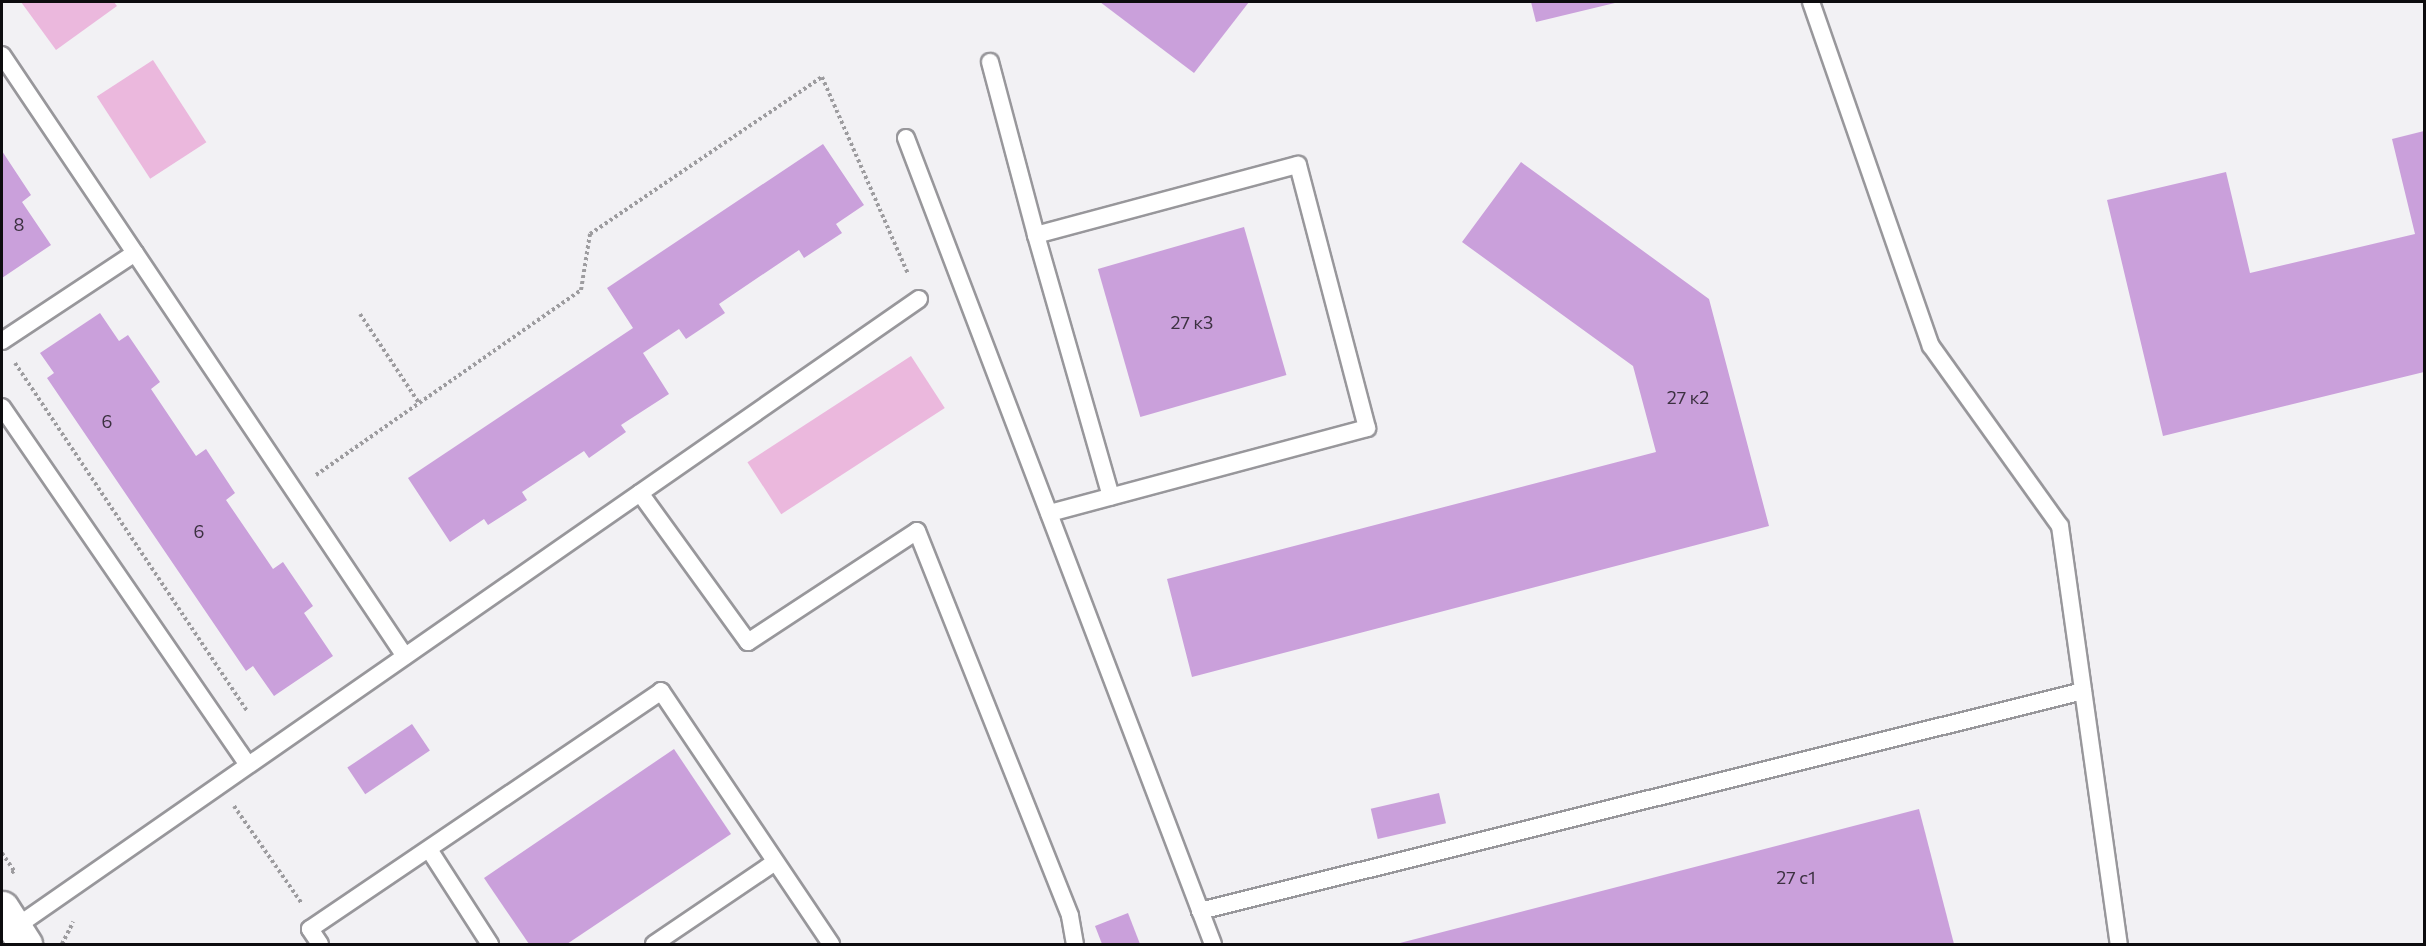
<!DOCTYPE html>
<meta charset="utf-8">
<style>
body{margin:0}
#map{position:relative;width:2426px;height:946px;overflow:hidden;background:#f2f1f4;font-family:Commissioner,sans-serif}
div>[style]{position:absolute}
.green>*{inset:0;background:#ebb8dd;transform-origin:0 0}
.building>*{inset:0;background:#caa0db;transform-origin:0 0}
.path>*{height:4px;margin-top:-2px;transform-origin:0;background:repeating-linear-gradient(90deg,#9d9c9f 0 3px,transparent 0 6px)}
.roads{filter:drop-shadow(2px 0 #98979b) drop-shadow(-2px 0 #98979b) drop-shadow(0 2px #98979b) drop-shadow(0 -2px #98979b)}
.service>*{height:16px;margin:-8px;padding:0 8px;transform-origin:8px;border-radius:8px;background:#fff}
.minor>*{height:33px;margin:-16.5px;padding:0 16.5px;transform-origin:16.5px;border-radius:16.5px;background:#fff}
span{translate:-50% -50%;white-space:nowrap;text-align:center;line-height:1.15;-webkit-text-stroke:5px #f2f1f4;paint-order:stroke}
.number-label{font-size:18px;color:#3c3141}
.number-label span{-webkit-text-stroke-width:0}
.frame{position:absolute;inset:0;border:3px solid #0d0c0e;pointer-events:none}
</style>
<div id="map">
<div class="green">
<i style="clip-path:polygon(21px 2px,114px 2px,117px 6px,56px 50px)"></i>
<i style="left:153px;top:60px;width:98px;height:67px;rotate:57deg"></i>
<i style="left:911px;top:356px;width:62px;height:195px;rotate:57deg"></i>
</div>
<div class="building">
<i style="clip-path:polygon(1100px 2px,1249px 2px,1194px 73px)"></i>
<i style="clip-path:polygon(1531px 2px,1619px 2px,1536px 22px)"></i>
<i style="clip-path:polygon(2424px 131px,2424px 372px,2163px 436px,2107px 200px,2226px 172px,2250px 273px,2415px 234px,2392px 139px)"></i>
<i style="clip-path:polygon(823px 144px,864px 205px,836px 224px,842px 233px,804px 258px,799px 250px,719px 304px,725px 313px,686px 339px,679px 329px,643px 353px,669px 394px,621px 425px,626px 432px,589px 458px,584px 451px,522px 492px,527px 500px,488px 525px,484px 519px,450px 542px,408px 478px,633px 328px,607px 288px)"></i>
<i style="clip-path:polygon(2px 151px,31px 195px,22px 202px,51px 245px,2px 278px)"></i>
<i style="clip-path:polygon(1521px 162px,1709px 299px,1769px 526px,1192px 677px,1167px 579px,1656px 452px,1633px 366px,1462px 242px)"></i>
<i style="left:1244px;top:227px;width:154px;height:152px;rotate:74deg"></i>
<i style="clip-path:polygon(100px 313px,119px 341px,128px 335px,160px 382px,151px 389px,196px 456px,206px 449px,235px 493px,226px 500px,273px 569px,283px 562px,313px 606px,304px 613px,333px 656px,274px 696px,253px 666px,246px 671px,47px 378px,54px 373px,40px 353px)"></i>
<i style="left:412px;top:724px;width:32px;height:78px;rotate:56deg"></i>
<i style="clip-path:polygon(674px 749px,731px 834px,567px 944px,529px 944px,484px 878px)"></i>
<i style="left:1439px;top:793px;width:31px;height:70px;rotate:77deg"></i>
<i style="clip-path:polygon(1919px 809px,1954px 944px,1396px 944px)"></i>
<i style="clip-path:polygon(1128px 913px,1140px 944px,1102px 944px,1095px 926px)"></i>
</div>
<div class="path">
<i style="left:360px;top:314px;width:107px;rotate:56.5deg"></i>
<i style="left:15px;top:363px;width:418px;rotate:56.3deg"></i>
<i style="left:316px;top:475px;width:323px;rotate:-34.9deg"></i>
<i style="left:581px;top:290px;width:57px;rotate:-80.9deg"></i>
<i style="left:590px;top:234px;width:280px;rotate:-34.1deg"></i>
<i style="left:822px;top:77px;width:215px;rotate:66.4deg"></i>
<i style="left:234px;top:806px;width:119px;rotate:55.2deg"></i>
<i style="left:2px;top:853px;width:22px;rotate:56deg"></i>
<i style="left:14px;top:871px;width:5px;rotate:143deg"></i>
<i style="left:62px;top:944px;width:25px;rotate:-63deg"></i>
</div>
<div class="roads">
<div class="service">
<i style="left:1811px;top:2px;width:364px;rotate:70.8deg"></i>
<i style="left:1931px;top:346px;width:221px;rotate:54.4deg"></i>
<i style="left:2060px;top:526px;width:422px;rotate:82deg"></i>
<i style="left:2px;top:55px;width:239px;rotate:56.1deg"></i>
<i style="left:990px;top:62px;width:179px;rotate:75.1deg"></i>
<i style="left:1036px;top:235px;width:271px;rotate:-15deg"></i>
<i style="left:1298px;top:165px;width:272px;rotate:75.3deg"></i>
<i style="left:1367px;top:428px;width:329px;rotate:165deg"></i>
<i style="left:906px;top:138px;width:862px;rotate:69.15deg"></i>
<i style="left:1036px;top:235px;width:272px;rotate:74deg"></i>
<i style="left:2px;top:341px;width:159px;rotate:-33.5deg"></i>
<i style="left:135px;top:253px;width:485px;rotate:56.2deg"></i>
<i style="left:2px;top:407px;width:434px;rotate:55.5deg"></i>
<i style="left:640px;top:493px;width:184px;rotate:54.1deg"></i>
<i style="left:748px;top:642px;width:202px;rotate:-33.3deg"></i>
<i style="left:917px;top:531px;width:414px;rotate:68.3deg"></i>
<i style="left:1070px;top:916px;width:28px;rotate:80deg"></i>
<i style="left:430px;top:851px;width:111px;rotate:57.2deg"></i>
<i style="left:1200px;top:911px;width:910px;rotate:-13.99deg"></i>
<i style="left:10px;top:931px;width:1107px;rotate:-34.81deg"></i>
<i style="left:320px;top:944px;width:18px;rotate:-124deg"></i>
<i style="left:310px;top:929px;width:424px;rotate:-34.1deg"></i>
<i style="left:661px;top:691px;width:305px;rotate:56.1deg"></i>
<i style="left:654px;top:944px;width:146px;rotate:-34.1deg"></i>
</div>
<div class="minor">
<i style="left:2px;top:908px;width:43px;rotate:57.4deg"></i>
</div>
</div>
<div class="number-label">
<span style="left:19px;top:224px">8</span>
<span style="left:1192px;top:322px">27 к3</span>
<span style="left:1688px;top:397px">27 к2</span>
<span style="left:107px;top:421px">6</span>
<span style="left:199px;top:531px">6</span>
<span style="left:1796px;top:877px">27 с1</span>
</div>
<div class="frame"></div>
</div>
